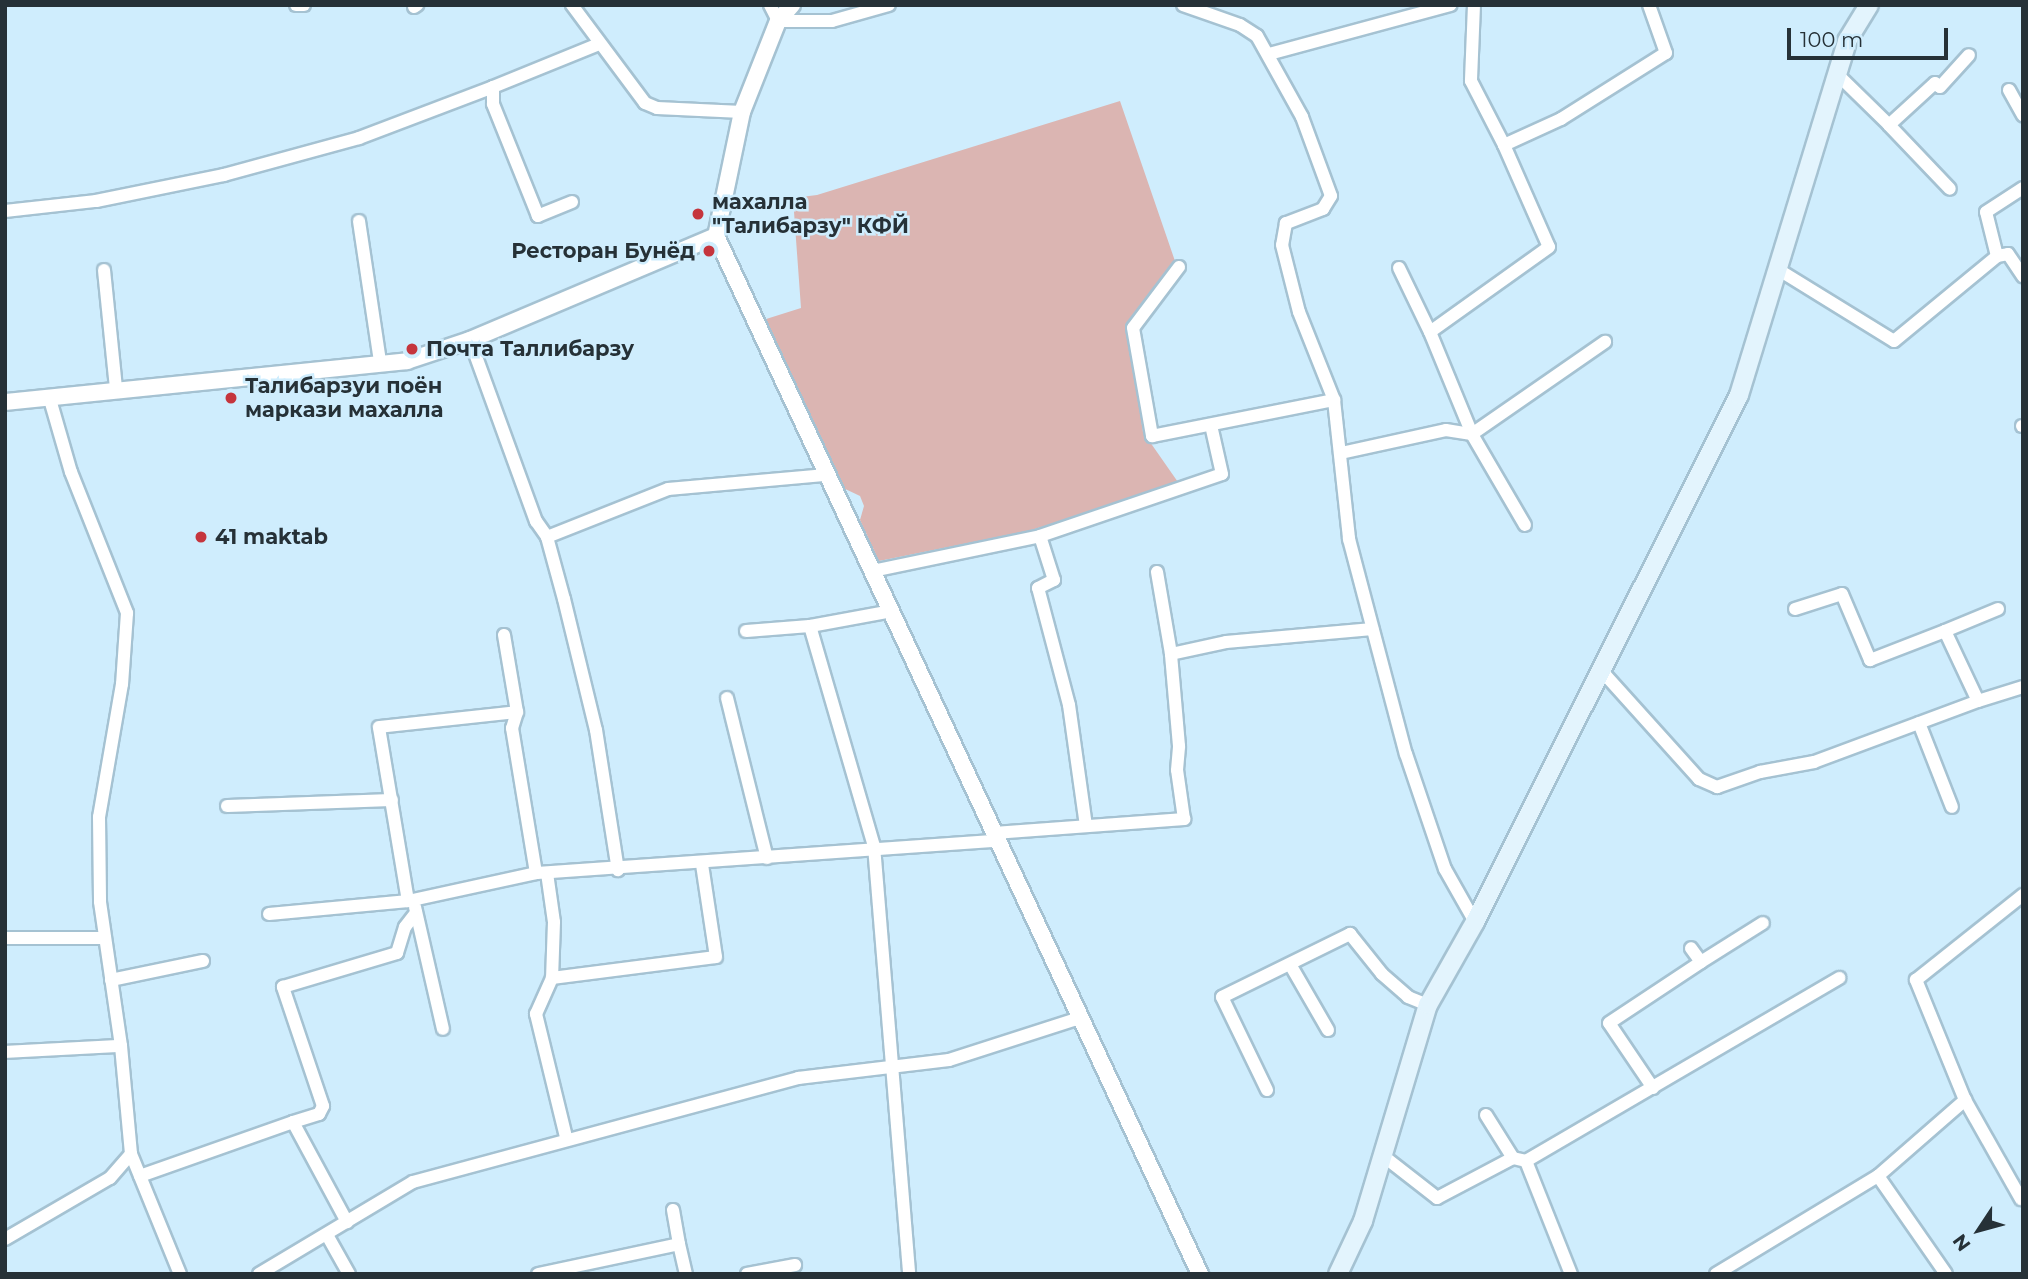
<!DOCTYPE html>
<meta charset="utf-8">
<style>
body{margin:0}
#map{position:relative;width:2028px;height:1279px;overflow:hidden;background:#cfedfd;font-family:Montserrat,sans-serif}
div>[style]{position:absolute}
.green>*{inset:0;background:#dbb5b2}
.roads{filter:drop-shadow(2px 0 #a5c2d2) drop-shadow(-2px 0 #a5c2d2) drop-shadow(0 2px #a5c2d2) drop-shadow(0 -2px #a5c2d2)}
.minor>*{height:12px;margin:-6px;padding:0 6px;transform-origin:6px;border-radius:6px;background:#fff}
.tertiary>*{height:16px;margin:-8px;padding:0 8px;transform-origin:8px;border-radius:8px;background:#fff}
.secondary>*{height:18px;margin:-9px;padding:0 9px;transform-origin:9px;border-radius:9px;background:#e3f4fd}
.dots>*{width:19px;height:19px;translate:-50% -50%;box-sizing:border-box;border:4px solid #cfedfd;border-radius:50%}
span{translate:-50% -50%;white-space:nowrap;text-align:center;line-height:1.15;-webkit-text-stroke:5px #cfedfd;paint-order:stroke}
.poi-label{font-size:21px;color:#263137;font-weight:700}
.left{translate:0 -50%;text-align:left}
.right{translate:-100% -50%;text-align:right}
.frame{position:absolute;inset:0;border:7px solid #263137;pointer-events:none}
.north{position:absolute;left:1944px;top:1195px;width:70px;height:70px;-webkit-text-stroke:5px #cfedfd;paint-order:stroke;rotate:234deg;font-size:19px;font-weight:700;line-height:28px;text-align:center;color:#263137}
.north::after{content:'';display:block;margin:auto;width:24px;height:32px;background:#263137;clip-path:polygon(50% 0,100% 100%,50% 72%,0 100%)}
.scale{position:absolute;left:1787px;top:28px;width:161px;height:32px;box-sizing:border-box;border:4px solid #263137;border-top:0;padding-left:9px;font-size:21px;line-height:24px;white-space:nowrap;color:#263137;-webkit-text-stroke:5px #cfedfd;paint-order:stroke}
</style>
<div id="map">
<div class="green">
<i style="clip-path:polygon(1120px 101px,1176px 264px,1127px 327px,1143px 432px,1180px 485px,1028px 531px,879px 561px,860px 520px,864px 506px,860px 496px,839px 486px,763px 320px,801px 308px,793px 198px,817px 195px)"></i>
</div>
<div class="roads">
<div class="minor">
<i style="left:296px;top:5px;width:8px"></i>
<i style="left:572px;top:5px;width:122px;rotate:53.3deg"></i>
<i style="left:645px;top:103px;width:13px;rotate:23deg"></i>
<i style="left:657px;top:108px;width:85px;rotate:2.7deg"></i>
<i style="left:770px;top:5px;width:18px;rotate:63deg"></i>
<i style="left:778px;top:21px;width:54px"></i>
<i style="left:832px;top:21px;width:59px;rotate:-15.7deg"></i>
<i style="left:1183px;top:5px;width:60px;rotate:19.3deg"></i>
<i style="left:1240px;top:25px;width:20px;rotate:33deg"></i>
<i style="left:1257px;top:36px;width:93px;rotate:60.9deg"></i>
<i style="left:1302px;top:117px;width:84px;rotate:69.8deg"></i>
<i style="left:1331px;top:196px;width:15px;rotate:122deg"></i>
<i style="left:1323px;top:209px;width:40px;rotate:159deg"></i>
<i style="left:1286px;top:223px;width:22px;rotate:100deg"></i>
<i style="left:1282px;top:245px;width:69px;rotate:75.8deg"></i>
<i style="left:1299px;top:312px;width:95px;rotate:68.3deg"></i>
<i style="left:1334px;top:400px;width:140px;rotate:83.8deg"></i>
<i style="left:1349px;top:539px;width:222px;rotate:75.2deg"></i>
<i style="left:1406px;top:754px;width:121px;rotate:71.3deg"></i>
<i style="left:1445px;top:869px;width:61px;rotate:60.5deg"></i>
<i style="left:1474px;top:5px;width:76px;rotate:92.3deg"></i>
<i style="left:1471px;top:81px;width:72px;rotate:62.7deg"></i>
<i style="left:1504px;top:145px;width:63px;rotate:-24.5deg"></i>
<i style="left:1561px;top:119px;width:124px;rotate:-32.2deg"></i>
<i style="left:1666px;top:53px;width:51px;rotate:-109.5deg"></i>
<i style="left:414px;top:7px;width:4px;rotate:-34deg"></i>
<i style="left:1269px;top:54px;width:188px;rotate:-15.1deg"></i>
<i style="left:1837px;top:74px;width:73px;rotate:44.4deg"></i>
<i style="left:1889px;top:125px;width:62px;rotate:-42.4deg"></i>
<i style="left:1935px;top:83px;width:6px;rotate:39deg"></i>
<i style="left:1940px;top:87px;width:43px;rotate:-47.8deg"></i>
<i style="left:2009px;top:90px;width:29px;rotate:61deg"></i>
<i style="left:1889px;top:125px;width:88px;rotate:46.4deg"></i>
<i style="left:1504px;top:145px;width:111px;rotate:66.2deg"></i>
<i style="left:1549px;top:247px;width:146px;rotate:144.5deg"></i>
<i style="left:1430px;top:332px;width:110px;rotate:67.6deg"></i>
<i style="left:1472px;top:434px;width:162px;rotate:-34.7deg"></i>
<i style="left:572px;top:202px;width:37px;rotate:158deg"></i>
<i style="left:538px;top:216px;width:121px;rotate:-111.9deg"></i>
<i style="left:493px;top:104px;width:17px;rotate:-90deg"></i>
<i style="left:493px;top:87px;width:114px;rotate:-22.1deg"></i>
<i style="left:5px;top:211px;width:92px;rotate:-6.3deg"></i>
<i style="left:96px;top:201px;width:131px;rotate:-11.5deg"></i>
<i style="left:224px;top:175px;width:140px;rotate:-15.3deg"></i>
<i style="left:359px;top:138px;width:143px;rotate:-20.8deg"></i>
<i style="left:359px;top:221px;width:143px;rotate:81.5deg"></i>
<i style="left:1997px;top:256px;width:45px;rotate:-104deg"></i>
<i style="left:1986px;top:212px;width:44px;rotate:-33deg"></i>
<i style="left:1179px;top:267px;width:76px;rotate:127deg"></i>
<i style="left:1133px;top:328px;width:110px;rotate:80deg"></i>
<i style="left:1152px;top:436px;width:186px;rotate:-11.2deg"></i>
<i style="left:1399px;top:268px;width:71px;rotate:64.2deg"></i>
<i style="left:104px;top:270px;width:120px;rotate:84.2deg"></i>
<i style="left:1779px;top:270px;width:135px;rotate:31.7deg"></i>
<i style="left:1894px;top:341px;width:134px;rotate:-39.5deg"></i>
<i style="left:1997px;top:256px;width:11px;rotate:-10deg"></i>
<i style="left:2008px;top:254px;width:27px;rotate:56deg"></i>
<i style="left:470px;top:340px;width:193px;rotate:70deg"></i>
<i style="left:536px;top:521px;width:19px;rotate:55deg"></i>
<i style="left:547px;top:537px;width:64px;rotate:74.7deg"></i>
<i style="left:564px;top:599px;width:135px;rotate:76.3deg"></i>
<i style="left:596px;top:730px;width:142px;rotate:81.1deg"></i>
<i style="left:49px;top:396px;width:79px;rotate:73.9deg"></i>
<i style="left:71px;top:472px;width:152px;rotate:68.3deg"></i>
<i style="left:127px;top:613px;width:71px;rotate:94deg"></i>
<i style="left:122px;top:684px;width:135px;rotate:99.8deg"></i>
<i style="left:99px;top:817px;width:85px;rotate:89.3deg"></i>
<i style="left:100px;top:902px;width:146px;rotate:81.7deg"></i>
<i style="left:121px;top:1046px;width:108px;rotate:84.7deg"></i>
<i style="left:131px;top:1154px;width:130px;rotate:67.8deg"></i>
<i style="left:2022px;top:426px;width:1px"></i>
<i style="left:1473px;top:436px;width:103px;rotate:59.7deg"></i>
<i style="left:1341px;top:453px;width:107px;rotate:-12.4deg"></i>
<i style="left:1446px;top:430px;width:26px;rotate:9deg"></i>
<i style="left:547px;top:537px;width:130px;rotate:-21.6deg"></i>
<i style="left:668px;top:489px;width:159px;rotate:-5.1deg"></i>
<i style="left:873px;top:571px;width:171px;rotate:-11.8deg"></i>
<i style="left:1157px;top:572px;width:83px;rotate:80.3deg"></i>
<i style="left:1171px;top:654px;width:56px;rotate:-12.3deg"></i>
<i style="left:1226px;top:642px;width:147px;rotate:-5.1deg"></i>
<i style="left:1795px;top:609px;width:49px;rotate:-17.7deg"></i>
<i style="left:1842px;top:594px;width:72px;rotate:67deg"></i>
<i style="left:1870px;top:660px;width:80px;rotate:-21.1deg"></i>
<i style="left:1998px;top:609px;width:57px;rotate:157.5deg"></i>
<i style="left:1945px;top:631px;width:77px;rotate:64.8deg"></i>
<i style="left:1978px;top:701px;width:47px;rotate:-17.3deg"></i>
<i style="left:892px;top:611px;width:83px;rotate:169.6deg"></i>
<i style="left:810px;top:626px;width:229px;rotate:73.8deg"></i>
<i style="left:874px;top:846px;width:429px;rotate:85.3deg"></i>
<i style="left:746px;top:631px;width:64px;rotate:-4.5deg"></i>
<i style="left:504px;top:635px;width:78px;rotate:80.4deg"></i>
<i style="left:517px;top:712px;width:17px;rotate:107deg"></i>
<i style="left:512px;top:728px;width:147px;rotate:80.6deg"></i>
<i style="left:1600px;top:669px;width:148px;rotate:48deg"></i>
<i style="left:1699px;top:779px;width:20px;rotate:24deg"></i>
<i style="left:1717px;top:787px;width:46px;rotate:-19.2deg"></i>
<i style="left:1760px;top:772px;width:55px;rotate:-10.5deg"></i>
<i style="left:1814px;top:762px;width:175px;rotate:-20.4deg"></i>
<i style="left:727px;top:698px;width:165px;rotate:76deg"></i>
<i style="left:1919px;top:723px;width:90px;rotate:68.6deg"></i>
<i style="left:227px;top:806px;width:165px;rotate:-2.1deg"></i>
<i style="left:1086px;top:826px;width:122px;rotate:-98deg"></i>
<i style="left:1069px;top:705px;width:121px;rotate:-104.8deg"></i>
<i style="left:1038px;top:588px;width:18px;rotate:-27deg"></i>
<i style="left:1054px;top:580px;width:46px;rotate:-107.7deg"></i>
<i style="left:1040px;top:536px;width:192px;rotate:-18.8deg"></i>
<i style="left:1222px;top:474px;width:50px;rotate:-102.7deg"></i>
<i style="left:994px;top:833px;width:191px;rotate:-4.2deg"></i>
<i style="left:1184px;top:819px;width:49px;rotate:-98.1deg"></i>
<i style="left:1177px;top:770px;width:24px;rotate:-85deg"></i>
<i style="left:1179px;top:746px;width:92px;rotate:-95deg"></i>
<i style="left:547px;top:873px;width:49px;rotate:81.9deg"></i>
<i style="left:554px;top:922px;width:56px;rotate:92deg"></i>
<i style="left:408px;top:901px;width:176px;rotate:-99.5deg"></i>
<i style="left:379px;top:727px;width:139px;rotate:-6.2deg"></i>
<i style="left:415px;top:907px;width:125px;rotate:77.1deg"></i>
<i style="left:269px;top:914px;width:140px;rotate:-5.3deg"></i>
<i style="left:408px;top:901px;width:131px;rotate:-12.3deg"></i>
<i style="left:536px;top:873px;width:462px;rotate:-4deg"></i>
<i style="left:5px;top:938px;width:100px"></i>
<i style="left:1701px;top:962px;width:73px;rotate:-32.2deg"></i>
<i style="left:1291px;top:966px;width:74px;rotate:60deg"></i>
<i style="left:111px;top:980px;width:94px;rotate:-11.7deg"></i>
<i style="left:5px;top:1052px;width:116px;rotate:-3deg"></i>
<i style="left:1653px;top:1088px;width:78px;rotate:-124.1deg"></i>
<i style="left:1609px;top:1023px;width:110px;rotate:-33.5deg"></i>
<i style="left:1701px;top:962px;width:17px;rotate:-126deg"></i>
<i style="left:1267px;top:1090px;width:103px;rotate:-115.8deg"></i>
<i style="left:1222px;top:997px;width:143px;rotate:-26.2deg"></i>
<i style="left:1350px;top:934px;width:51px;rotate:51.3deg"></i>
<i style="left:1382px;top:974px;width:35px;rotate:41deg"></i>
<i style="left:1408px;top:997px;width:22px;rotate:22deg"></i>
<i style="left:1965px;top:1100px;width:114px;rotate:60.5deg"></i>
<i style="left:1486px;top:1115px;width:51px;rotate:57.9deg"></i>
<i style="left:293px;top:1122px;width:27px;rotate:-17deg"></i>
<i style="left:319px;top:1114px;width:9px;rotate:-63deg"></i>
<i style="left:323px;top:1106px;width:126px;rotate:-108.6deg"></i>
<i style="left:283px;top:987px;width:119px;rotate:-16.6deg"></i>
<i style="left:397px;top:953px;width:27px;rotate:-73deg"></i>
<i style="left:405px;top:927px;width:18px;rotate:-52deg"></i>
<i style="left:566px;top:1137px;width:127px;rotate:-103.7deg"></i>
<i style="left:536px;top:1014px;width:39px;rotate:-66deg"></i>
<i style="left:552px;top:978px;width:165px;rotate:-7.3deg"></i>
<i style="left:716px;top:957px;width:94px;rotate:-98.6deg"></i>
<i style="left:1382px;top:1155px;width:70px;rotate:38deg"></i>
<i style="left:1437px;top:1198px;width:86px;rotate:-27.8deg"></i>
<i style="left:1513px;top:1158px;width:13px;rotate:13deg"></i>
<i style="left:1526px;top:1161px;width:363px;rotate:-30.3deg"></i>
<i style="left:1526px;top:1161px;width:122px;rotate:68.3deg"></i>
<i style="left:140px;top:1176px;width:162px;rotate:-19.4deg"></i>
<i style="left:293px;top:1122px;width:114px;rotate:61.6deg"></i>
<i style="left:1878px;top:1176px;width:119px;rotate:55.2deg"></i>
<i style="left:673px;top:1210px;width:35px;rotate:80deg"></i>
<i style="left:327px;top:1235px;width:45px;rotate:60.6deg"></i>
<i style="left:5px;top:1239px;width:121px;rotate:-30.2deg"></i>
<i style="left:110px;top:1178px;width:32px;rotate:-49deg"></i>
<i style="left:259px;top:1274px;width:179px;rotate:-30.9deg"></i>
<i style="left:413px;top:1182px;width:399px;rotate:-15.1deg"></i>
<i style="left:798px;top:1078px;width:152px;rotate:-6.8deg"></i>
<i style="left:949px;top:1060px;width:138px;rotate:-17.8deg"></i>
<i style="left:538px;top:1274px;width:144px;rotate:-12deg"></i>
<i style="left:679px;top:1244px;width:31px;rotate:77deg"></i>
<i style="left:747px;top:1274px;width:49px;rotate:-10.6deg"></i>
<i style="left:1716px;top:1274px;width:189px;rotate:-31.2deg"></i>
<i style="left:1878px;top:1176px;width:116px;rotate:-41.1deg"></i>
<i style="left:1965px;top:1100px;width:130px;rotate:-112.2deg"></i>
<i style="left:1916px;top:980px;width:137px;rotate:-38.5deg"></i>
</div>
<div class="tertiary">
<i style="left:792px;top:5px;width:21px;rotate:131deg"></i>
<i style="left:778px;top:21px;width:98px;rotate:111.6deg"></i>
<i style="left:742px;top:112px;width:127px;rotate:101.8deg"></i>
<i style="left:716px;top:236px;width:1145px;rotate:65deg"></i>
<i style="left:5px;top:402px;width:404px;rotate:-5.8deg"></i>
<i style="left:407px;top:361px;width:66px;rotate:-18.4deg"></i>
<i style="left:470px;top:340px;width:267px;rotate:-22.9deg"></i>
</div>
<div class="secondary">
<i style="left:1338px;top:1274px;width:59px;rotate:-64.7deg"></i>
<i style="left:1363px;top:1221px;width:226px;rotate:-73.3deg"></i>
<i style="left:1428px;top:1005px;width:95px;rotate:-60.5deg"></i>
<i style="left:1475px;top:922px;width:589px;rotate:-63.39deg"></i>
<i style="left:1739px;top:395px;width:370px;rotate:-73deg"></i>
<i style="left:1847px;top:41px;width:42px;rotate:-58.6deg"></i>
</div>
</div>
<div class="dots">
<i style="left:698px;top:214px;background:#c5353d"></i>
<i style="left:709px;top:251px;background:#c5353d"></i>
<i style="left:412px;top:349px;background:#c5353d"></i>
<i style="left:231px;top:398px;background:#c5353d"></i>
<i style="left:201px;top:537px;background:#c5353d"></i>
</div>
<div class="poi-label">
<span class="left" style="left:712px;top:214px">махалла<br>"Талибарзу" КФЙ</span>
<span class="right" style="left:695px;top:251px">Ресторан Бунёд</span>
<span class="left" style="left:426px;top:349px">Почта Таллибарзу</span>
<span class="left" style="left:245px;top:398px">Талибарзуи поён<br>маркази махалла</span>
<span class="left" style="left:215px;top:537px">41 maktab</span>
</div>
<div class="frame"></div>
<div class="north">N</div>
<div class="scale">100 m</div>
</div>
